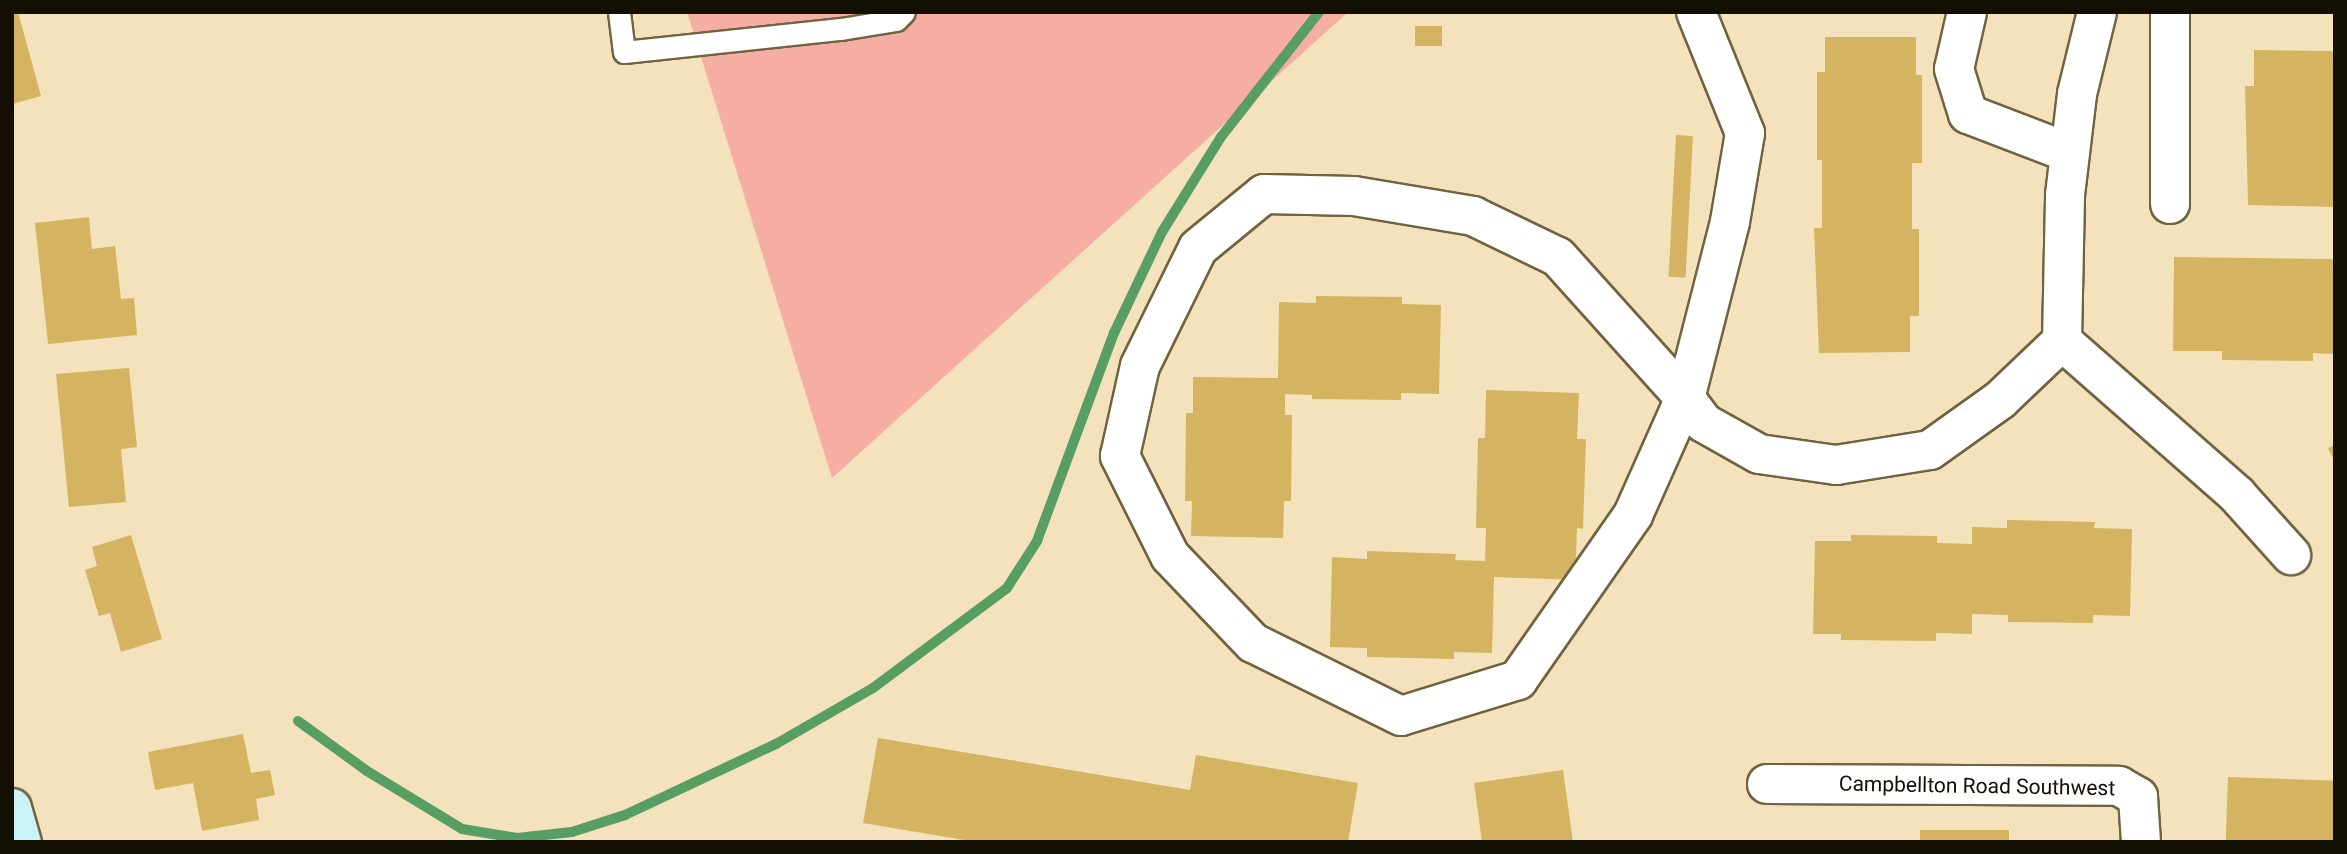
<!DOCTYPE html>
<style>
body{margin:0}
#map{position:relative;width:2347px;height:854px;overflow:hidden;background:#f3e2bc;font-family:Roboto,sans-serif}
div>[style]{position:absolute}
.green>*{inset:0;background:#f6aea4}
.stream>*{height:10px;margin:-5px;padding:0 5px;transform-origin:5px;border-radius:5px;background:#589d63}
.building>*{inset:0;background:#d5b461;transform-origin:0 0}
.roads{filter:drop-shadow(2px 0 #716340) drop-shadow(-2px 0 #716340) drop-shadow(0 2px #716340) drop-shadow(0 -2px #716340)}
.lane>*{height:21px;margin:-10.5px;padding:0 10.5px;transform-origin:10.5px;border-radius:10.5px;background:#fff}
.street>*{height:38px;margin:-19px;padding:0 19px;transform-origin:19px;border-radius:19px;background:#fff}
.secondary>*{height:38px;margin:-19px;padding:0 19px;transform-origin:19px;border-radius:19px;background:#c9f3f8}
span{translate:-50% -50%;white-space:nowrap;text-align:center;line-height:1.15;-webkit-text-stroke:5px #fff;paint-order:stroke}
.street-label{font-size:21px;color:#140f03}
.frame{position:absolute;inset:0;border:14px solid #140f03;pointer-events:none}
</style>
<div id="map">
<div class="green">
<i style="clip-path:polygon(687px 12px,1348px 12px,832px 478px)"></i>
</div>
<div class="stream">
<i style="left:298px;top:721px;width:85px;rotate:35.9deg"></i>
<i style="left:367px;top:771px;width:111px;rotate:31.4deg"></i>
<i style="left:462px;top:829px;width:56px;rotate:9.3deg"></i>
<i style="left:517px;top:838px;width:55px;rotate:-6.2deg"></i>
<i style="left:572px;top:832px;width:56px;rotate:-17.8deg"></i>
<i style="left:625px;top:815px;width:167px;rotate:-25.2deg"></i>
<i style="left:776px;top:744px;width:112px;rotate:-30deg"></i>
<i style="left:873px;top:688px;width:167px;rotate:-36.7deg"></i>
<i style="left:1007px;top:588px;width:56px;rotate:-57.4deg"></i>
<i style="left:1037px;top:541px;width:222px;rotate:-69.7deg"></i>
<i style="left:1114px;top:333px;width:112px;rotate:-64.6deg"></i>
<i style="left:1162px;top:232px;width:112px;rotate:-58.2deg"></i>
<i style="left:1221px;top:137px;width:159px;rotate:-51.9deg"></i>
</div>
<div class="building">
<i style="clip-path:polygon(12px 12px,18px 12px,41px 96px,12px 104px)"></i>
<i style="left:1442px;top:26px;width:20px;height:27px;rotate:90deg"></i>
<i style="clip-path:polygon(1825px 37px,1916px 37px,1916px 75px,1922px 75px,1922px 163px,1912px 163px,1912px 229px,1919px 229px,1919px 316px,1910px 316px,1910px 352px,1819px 353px,1814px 228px,1822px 228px,1822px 160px,1817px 160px,1817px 72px,1825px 72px)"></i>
<i style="clip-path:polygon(2254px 50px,2335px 51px,2335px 207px,2248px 205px,2245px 86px,2254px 86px)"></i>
<i style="left:1676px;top:135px;width:17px;height:142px;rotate:3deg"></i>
<i style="clip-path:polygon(89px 217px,92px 249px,115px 246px,121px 299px,134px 298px,137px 335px,48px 344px,35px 223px)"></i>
<i style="clip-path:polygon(2174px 257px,2335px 259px,2335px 354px,2313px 353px,2313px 361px,2222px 360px,2222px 351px,2173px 351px)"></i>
<i style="clip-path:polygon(1316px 296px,1402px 297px,1402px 304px,1441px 305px,1439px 394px,1401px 393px,1401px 400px,1312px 399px,1312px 395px,1285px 394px,1285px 415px,1292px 415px,1291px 501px,1284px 501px,1283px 538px,1191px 536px,1192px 501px,1185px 501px,1186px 413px,1193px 413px,1193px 377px,1278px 378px,1279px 302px,1316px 303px)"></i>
<i style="clip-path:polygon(129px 368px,137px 447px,121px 449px,126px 502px,69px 507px,56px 374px)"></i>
<i style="clip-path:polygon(1486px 390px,1579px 393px,1577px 439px,1586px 439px,1583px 529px,1577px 528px,1575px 580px,1494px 577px,1492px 653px,1454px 652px,1454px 659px,1367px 657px,1367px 648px,1330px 647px,1332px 557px,1367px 559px,1367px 551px,1456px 554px,1455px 560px,1485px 561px,1486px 528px,1476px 528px,1478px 438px,1485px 438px)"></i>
<i style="clip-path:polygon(2335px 445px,2335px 462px,2328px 448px)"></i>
<i style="clip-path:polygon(2007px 520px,2095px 522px,2094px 528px,2132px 529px,2130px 616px,2093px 615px,2093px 623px,2008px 622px,2008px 615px,1972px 614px,1972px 634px,1936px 633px,1936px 641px,1841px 640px,1841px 634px,1813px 634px,1815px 541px,1851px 541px,1851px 535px,1937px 536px,1937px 543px,1972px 544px,1972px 527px,2007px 528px)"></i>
<i style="clip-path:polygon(131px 535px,162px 639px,121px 652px,110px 613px,99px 616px,85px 570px,97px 566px,92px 547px)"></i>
<i style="clip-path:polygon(243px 734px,251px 773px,270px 770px,275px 795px,256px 799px,259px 820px,202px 831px,193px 783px,155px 790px,148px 752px)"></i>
<i style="clip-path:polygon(878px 738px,1190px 790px,1196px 755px,1358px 783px,1348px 842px,976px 842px,863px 823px)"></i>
<i style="clip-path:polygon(1563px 770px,1573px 842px,1482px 842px,1474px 783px)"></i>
<i style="left:2228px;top:777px;width:107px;height:65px;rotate:2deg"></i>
<i style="left:1920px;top:830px;width:89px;height:12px"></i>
</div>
<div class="roads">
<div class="lane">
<i style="left:619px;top:12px;width:40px;rotate:82.9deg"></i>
<i style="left:624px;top:52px;width:218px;rotate:-6.1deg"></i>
<i style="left:841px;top:29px;width:56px;rotate:-9.3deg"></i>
<i style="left:896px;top:20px;width:11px;rotate:-45deg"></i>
</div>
<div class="street">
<i style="left:1696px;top:12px;width:131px;rotate:68deg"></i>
<i style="left:1745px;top:133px;width:90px;rotate:99.6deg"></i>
<i style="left:1730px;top:222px;width:182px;rotate:104.3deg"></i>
<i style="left:1685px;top:398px;width:31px;rotate:53deg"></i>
<i style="left:1704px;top:423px;width:63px;rotate:29.4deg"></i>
<i style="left:1759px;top:454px;width:78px;rotate:8.1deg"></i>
<i style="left:1836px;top:465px;width:95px;rotate:-9.1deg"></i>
<i style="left:1930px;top:450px;width:86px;rotate:-35.5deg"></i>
<i style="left:2000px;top:400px;width:86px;rotate:-43.6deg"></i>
<i style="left:2062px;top:341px;width:146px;rotate:-88.8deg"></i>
<i style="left:2065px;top:195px;width:102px;rotate:-83.2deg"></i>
<i style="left:2077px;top:94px;width:84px;rotate:-76.3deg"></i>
<i style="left:1967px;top:12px;width:58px;rotate:102.8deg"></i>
<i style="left:1954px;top:69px;width:47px;rotate:72.7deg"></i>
<i style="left:1968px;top:114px;width:109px;rotate:20.9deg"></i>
<i style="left:2170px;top:12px;width:192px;rotate:90deg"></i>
<i style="left:1264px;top:194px;width:90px;rotate:1.3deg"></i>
<i style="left:1354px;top:196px;width:121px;rotate:9.5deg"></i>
<i style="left:1473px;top:216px;width:94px;rotate:25.8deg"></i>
<i style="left:1558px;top:257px;width:190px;rotate:48deg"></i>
<i style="left:1685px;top:398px;width:128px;rotate:114deg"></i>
<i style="left:1633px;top:515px;width:201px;rotate:124.9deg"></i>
<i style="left:1518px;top:680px;width:122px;rotate:162.9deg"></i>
<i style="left:1401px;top:716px;width:165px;rotate:-153.7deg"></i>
<i style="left:1253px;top:643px;width:120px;rotate:-133.7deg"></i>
<i style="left:1170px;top:556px;width:112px;rotate:-116.6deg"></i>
<i style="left:1120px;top:456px;width:92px;rotate:-77.5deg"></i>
<i style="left:1140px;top:366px;width:131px;rotate:-63.8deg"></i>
<i style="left:1198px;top:248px;width:85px;rotate:-39.3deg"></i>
<i style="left:2062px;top:341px;width:233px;rotate:41.3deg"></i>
<i style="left:2237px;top:495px;width:81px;rotate:48deg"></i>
<i style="left:1767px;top:784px;width:352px;rotate:0.3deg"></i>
<i style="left:2119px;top:786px;width:22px;rotate:30deg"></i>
<i style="left:2138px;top:797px;width:45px;rotate:86.2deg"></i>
</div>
<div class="secondary">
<i style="left:12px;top:808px;width:35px;rotate:74deg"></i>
</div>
</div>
<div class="street-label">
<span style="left:1977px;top:786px;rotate:1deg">Campbellton Road Southwest</span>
</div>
<div class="frame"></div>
</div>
